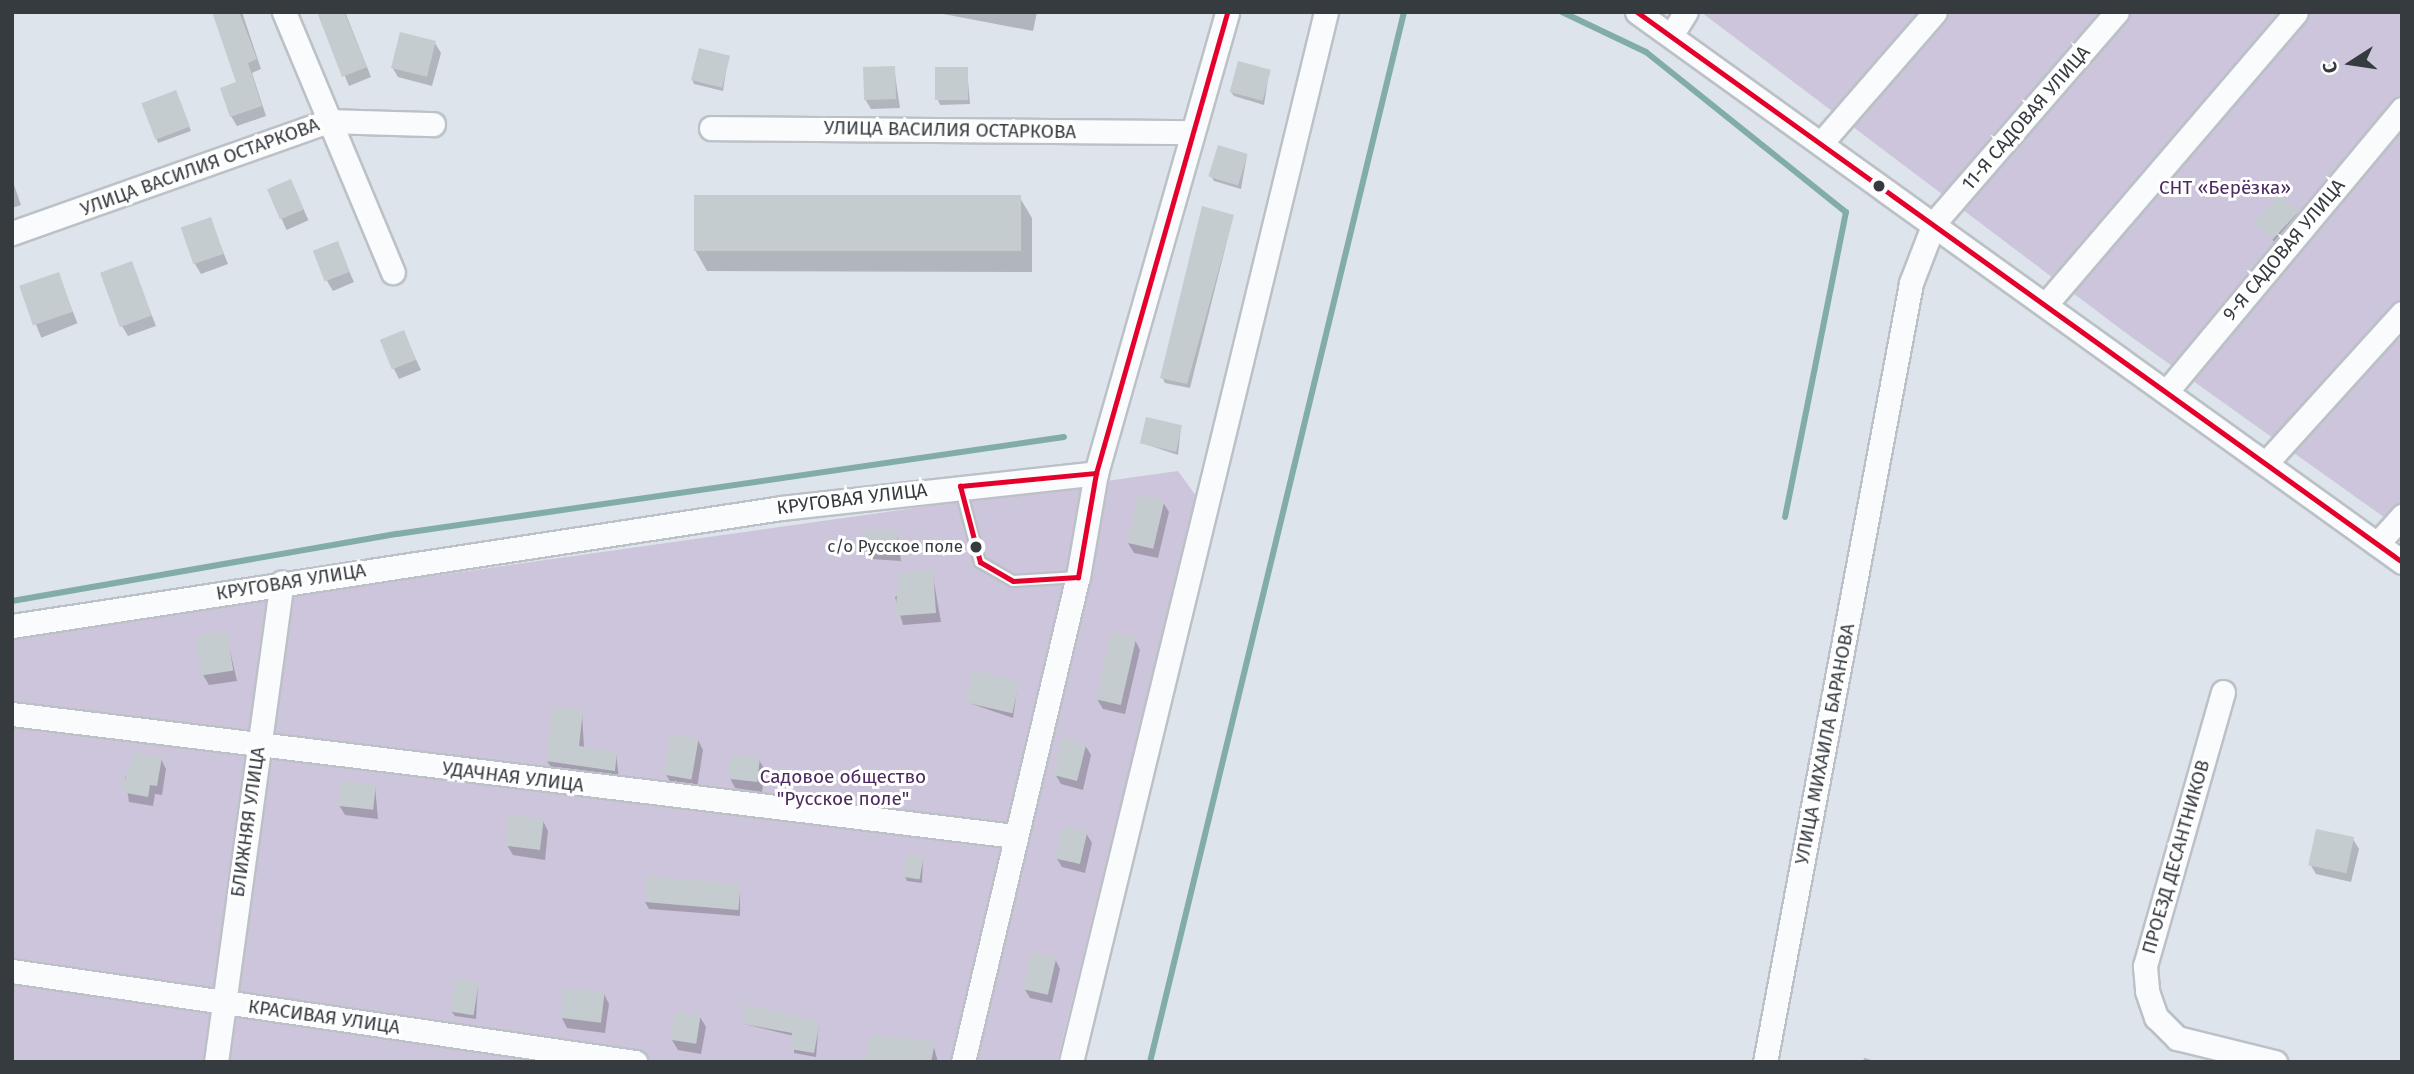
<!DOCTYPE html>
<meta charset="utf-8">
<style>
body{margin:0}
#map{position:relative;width:2414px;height:1074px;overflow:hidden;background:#dde4eb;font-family:"Fira Sans",sans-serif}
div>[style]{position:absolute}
.green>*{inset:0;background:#cdc5db}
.shadow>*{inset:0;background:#0003;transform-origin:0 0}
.stream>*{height:6px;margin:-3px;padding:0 3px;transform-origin:3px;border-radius:3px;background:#82ada6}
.building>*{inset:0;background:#c5cccf;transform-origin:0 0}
.roads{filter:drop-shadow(2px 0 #bbc1c7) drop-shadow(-2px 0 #bbc1c7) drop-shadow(0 2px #bbc1c7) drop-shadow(0 -2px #bbc1c7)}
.service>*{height:10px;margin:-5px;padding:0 5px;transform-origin:5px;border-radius:5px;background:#fafbfc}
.minor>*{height:23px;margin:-11.5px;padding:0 11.5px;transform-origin:11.5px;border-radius:11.5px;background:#fafbfc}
.bus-1>*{height:5px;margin:-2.5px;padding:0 2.5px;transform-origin:2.5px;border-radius:2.5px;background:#e4002b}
.dots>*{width:19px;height:19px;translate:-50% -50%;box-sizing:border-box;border:4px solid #fff;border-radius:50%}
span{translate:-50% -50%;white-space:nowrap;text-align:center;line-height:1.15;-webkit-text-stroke:6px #fff;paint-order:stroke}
.bus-label{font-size:17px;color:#363b40}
.right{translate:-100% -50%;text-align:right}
.street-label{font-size:19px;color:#363b40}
.park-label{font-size:19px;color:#4c2a5f}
.frame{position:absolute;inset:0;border:14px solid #363b40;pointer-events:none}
.north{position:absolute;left:2316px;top:28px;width:70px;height:70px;-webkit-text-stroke:5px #fff;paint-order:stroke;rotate:258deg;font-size:19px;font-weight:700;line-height:28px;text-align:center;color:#363b40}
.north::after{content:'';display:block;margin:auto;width:24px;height:32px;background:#363b40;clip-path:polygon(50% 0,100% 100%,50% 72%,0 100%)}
</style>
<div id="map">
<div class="green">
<i style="clip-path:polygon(1701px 12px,2402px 12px,2402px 530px,2126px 333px)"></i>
<i style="clip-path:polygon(1178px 471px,1196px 496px,1057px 1062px,12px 1062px,12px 635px)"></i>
</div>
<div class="shadow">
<i style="clip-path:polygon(213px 12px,242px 12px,261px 69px,252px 73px,266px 116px,237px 126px,231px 116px,238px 83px)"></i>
<i style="clip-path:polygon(318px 12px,345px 12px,371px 77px,349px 86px)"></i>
<i style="clip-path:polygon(933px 12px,1037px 12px,1033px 31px)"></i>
<i style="clip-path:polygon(435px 43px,441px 53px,432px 86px,398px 77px,392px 67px)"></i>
<i style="clip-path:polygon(728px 58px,723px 91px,694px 84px,692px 79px)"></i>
<i style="clip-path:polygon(894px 68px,900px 108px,871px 109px,865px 99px)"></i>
<i style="clip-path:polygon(967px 69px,970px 104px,940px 105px,938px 100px)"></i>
<i style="clip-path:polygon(1269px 72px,1264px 105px,1234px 96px,1231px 92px)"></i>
<i style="clip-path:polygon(178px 97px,191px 131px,158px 143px,143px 104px)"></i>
<i style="clip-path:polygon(1247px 155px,1241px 189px,1214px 181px,1211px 176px)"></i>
<i style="clip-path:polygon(12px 179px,21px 205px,12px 208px)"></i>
<i style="left:291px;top:181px;width:43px;height:24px;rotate:66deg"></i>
<i style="clip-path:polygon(1020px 198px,1032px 218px,1032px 272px,707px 271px,695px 250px)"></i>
<i style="clip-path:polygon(2297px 213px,2303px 223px,2281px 249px,2257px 223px)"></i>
<i style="clip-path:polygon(1233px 217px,1190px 388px,1165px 383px,1162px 377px)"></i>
<i style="clip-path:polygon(210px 219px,228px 264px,201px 274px,195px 264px)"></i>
<i style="clip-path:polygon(337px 244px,354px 282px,333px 291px,327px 281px)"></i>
<i style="clip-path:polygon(131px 263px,156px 326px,128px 336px,122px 326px)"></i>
<i style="left:58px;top:275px;width:52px;height:39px;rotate:68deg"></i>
<i style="clip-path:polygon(403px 332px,421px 370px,399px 379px,394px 369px)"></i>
<i style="clip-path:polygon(1181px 427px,1178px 455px,1142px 443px)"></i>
<i style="clip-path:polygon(1163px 502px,1169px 512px,1158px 558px,1134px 553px,1128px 543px)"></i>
<i style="clip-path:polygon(897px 533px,901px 561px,871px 559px,865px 549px)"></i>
<i style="clip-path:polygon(932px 571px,941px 622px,903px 625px,895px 597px)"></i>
<i style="clip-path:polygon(226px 633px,237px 681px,209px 685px,203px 675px)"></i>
<i style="clip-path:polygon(1135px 640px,1140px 650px,1125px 714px,1103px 709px,1097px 699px)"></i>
<i style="clip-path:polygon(1018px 683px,1013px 718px,966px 702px)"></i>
<i style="clip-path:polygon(582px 712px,584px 748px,616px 753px,619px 779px,553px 770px,547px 761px)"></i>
<i style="clip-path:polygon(698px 740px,703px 750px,697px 788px,671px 783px,665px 773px)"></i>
<i style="clip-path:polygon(1085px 745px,1091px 755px,1083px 790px,1061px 784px,1055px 774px)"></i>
<i style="clip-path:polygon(161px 759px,166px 769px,162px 795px,155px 794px,153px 806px,129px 802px,125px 777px)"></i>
<i style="clip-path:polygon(759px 760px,765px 770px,762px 792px,735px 788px,730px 778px)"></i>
<i style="clip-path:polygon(375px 786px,378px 819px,345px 815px,339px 805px)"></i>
<i style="clip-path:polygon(543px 821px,548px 831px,545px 860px,513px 855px,507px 845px)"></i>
<i style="clip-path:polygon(1086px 833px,1092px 843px,1085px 873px,1062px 867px,1056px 857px)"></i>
<i style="clip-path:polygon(2353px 839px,2359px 849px,2351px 882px,2316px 874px,2310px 864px)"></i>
<i style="clip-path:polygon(923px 858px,922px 883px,907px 881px,905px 877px)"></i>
<i style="clip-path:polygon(740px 887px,740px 916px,649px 909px,645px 902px)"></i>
<i style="clip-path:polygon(1055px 959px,1060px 969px,1052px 1003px,1030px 998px,1024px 988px)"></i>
<i style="clip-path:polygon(478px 984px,476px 1019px,455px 1016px,452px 1012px)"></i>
<i style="clip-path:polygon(604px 994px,609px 1004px,605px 1033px,567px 1028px,562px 1018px)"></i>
<i style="clip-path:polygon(700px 1017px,706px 1027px,701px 1054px,678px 1050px,672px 1040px)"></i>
<i style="clip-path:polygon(819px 1022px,816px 1057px,794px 1053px,794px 1036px,744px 1024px)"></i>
<i style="clip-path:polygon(933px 1044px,938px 1062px,867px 1062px)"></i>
<i style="clip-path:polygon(1864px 1058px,1879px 1062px,1863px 1062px)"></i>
</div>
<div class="stream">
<i style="left:1562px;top:12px;width:93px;rotate:25.5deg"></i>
<i style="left:1646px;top:52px;width:256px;rotate:38.7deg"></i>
<i style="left:1846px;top:212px;width:311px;rotate:101.3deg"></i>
<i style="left:12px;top:601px;width:391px;rotate:-9.9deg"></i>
<i style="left:397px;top:534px;width:674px;rotate:-8.27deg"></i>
<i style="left:1150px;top:1062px;width:1080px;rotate:-76.4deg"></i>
</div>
<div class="building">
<i style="clip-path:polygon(212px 12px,239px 12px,257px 59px,248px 63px,262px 106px,230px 117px,220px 88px,236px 82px)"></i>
<i style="clip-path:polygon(317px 12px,344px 12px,367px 67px,342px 77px)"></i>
<i style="left:400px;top:32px;width:37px;height:37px;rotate:14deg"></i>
<i style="left:699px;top:48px;width:32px;height:33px;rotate:14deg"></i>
<i style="left:1238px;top:61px;width:34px;height:32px;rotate:15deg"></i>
<i style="left:895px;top:66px;width:33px;height:32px;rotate:88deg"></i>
<i style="left:968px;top:67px;width:33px;height:33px;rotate:90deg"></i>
<i style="left:176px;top:90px;width:39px;height:37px;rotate:69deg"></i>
<i style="left:1218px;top:145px;width:31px;height:33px;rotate:17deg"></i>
<i style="left:291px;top:179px;width:33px;height:26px;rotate:67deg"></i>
<i style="left:694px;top:195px;width:327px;height:56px"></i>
<i style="left:2280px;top:195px;width:25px;height:38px;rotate:43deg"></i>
<i style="clip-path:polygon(1202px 206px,1234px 215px,1187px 384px,1160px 378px)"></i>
<i style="left:211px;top:217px;width:39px;height:32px;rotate:71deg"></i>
<i style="left:338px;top:241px;width:33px;height:27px;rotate:69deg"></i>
<i style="left:132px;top:261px;width:58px;height:34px;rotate:70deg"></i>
<i style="left:59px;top:272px;width:42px;height:42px;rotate:71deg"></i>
<i style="left:404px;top:330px;width:32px;height:26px;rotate:68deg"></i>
<i style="left:1146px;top:417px;width:37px;height:27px;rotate:13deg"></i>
<i style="left:1138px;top:495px;width:27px;height:49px;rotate:13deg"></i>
<i style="left:865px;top:529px;width:33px;height:20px;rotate:3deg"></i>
<i style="clip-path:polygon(933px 570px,936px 613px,895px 616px,899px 573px)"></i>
<i style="left:227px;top:631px;width:40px;height:32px;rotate:81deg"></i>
<i style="left:1111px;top:632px;width:26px;height:69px;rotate:13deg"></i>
<i style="left:972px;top:670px;width:49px;height:33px;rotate:13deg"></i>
<i style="clip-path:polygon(553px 706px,583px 710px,579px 746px,617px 751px,615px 771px,546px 761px)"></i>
<i style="left:670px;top:734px;width:29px;height:41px;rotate:10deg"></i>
<i style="left:1062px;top:738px;width:25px;height:38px;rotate:14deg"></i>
<i style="clip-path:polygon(134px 752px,162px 757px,157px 786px,150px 785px,148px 797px,121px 792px)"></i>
<i style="left:731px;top:755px;width:29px;height:24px;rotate:6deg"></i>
<i style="left:340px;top:781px;width:36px;height:25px;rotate:6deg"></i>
<i style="left:509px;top:815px;width:35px;height:31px;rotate:7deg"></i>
<i style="left:1062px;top:826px;width:26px;height:33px;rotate:13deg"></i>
<i style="left:2316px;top:829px;width:39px;height:37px;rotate:12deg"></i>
<i style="left:907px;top:853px;width:17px;height:24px;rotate:10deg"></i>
<i style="left:647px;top:876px;width:94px;height:26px;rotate:5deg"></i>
<i style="left:1031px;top:952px;width:26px;height:38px;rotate:13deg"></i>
<i style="left:455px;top:979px;width:24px;height:33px;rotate:9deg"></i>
<i style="left:564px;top:987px;width:41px;height:31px;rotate:7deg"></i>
<i style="clip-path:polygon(746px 1004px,820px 1021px,814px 1053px,790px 1049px,792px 1033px,743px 1024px)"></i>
<i style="left:675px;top:1011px;width:26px;height:29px;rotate:9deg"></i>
<i style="clip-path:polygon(870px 1034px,935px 1042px,931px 1062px,865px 1062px)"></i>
</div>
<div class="roads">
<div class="service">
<i style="left:960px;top:486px;width:79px;rotate:75.3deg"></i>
<i style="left:980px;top:562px;width:38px;rotate:30deg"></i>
<i style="left:1013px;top:581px;width:65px;rotate:-3.5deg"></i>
</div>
<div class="minor">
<i style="left:284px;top:12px;width:282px;rotate:67.3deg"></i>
<i style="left:1637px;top:12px;width:942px;rotate:35.71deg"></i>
<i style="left:1672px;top:34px;width:26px;rotate:-58deg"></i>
<i style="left:711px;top:128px;width:478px;rotate:0.5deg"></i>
<i style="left:1822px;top:142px;width:172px;rotate:-49deg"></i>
<i style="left:12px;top:233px;width:336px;rotate:-19.5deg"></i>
<i style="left:329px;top:121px;width:104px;rotate:1.7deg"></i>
<i style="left:2046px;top:304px;width:384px;rotate:-49.4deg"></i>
<i style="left:2167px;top:391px;width:367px;rotate:-50.2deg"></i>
<i style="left:2266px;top:463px;width:202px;rotate:-47.8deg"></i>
<i style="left:2377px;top:544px;width:38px;rotate:-48deg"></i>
<i style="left:12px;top:626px;width:778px;rotate:-8.72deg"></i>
<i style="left:781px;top:508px;width:317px;rotate:-6.3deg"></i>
<i style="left:2223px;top:692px;width:285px;rotate:105.9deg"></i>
<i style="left:2145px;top:966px;width:25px;rotate:85deg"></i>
<i style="left:2147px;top:991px;width:28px;rotate:71deg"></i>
<i style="left:2156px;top:1017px;width:30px;rotate:45deg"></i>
<i style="left:2177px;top:1038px;width:101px;rotate:13.8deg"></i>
<i style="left:12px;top:714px;width:1010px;rotate:6.94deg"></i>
<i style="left:12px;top:971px;width:630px;rotate:8.31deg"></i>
<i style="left:216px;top:1062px;width:484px;rotate:-82.2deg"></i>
<i style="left:963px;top:1062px;width:498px;rotate:-76.7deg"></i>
<i style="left:1078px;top:577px;width:106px;rotate:-80.2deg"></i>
<i style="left:1096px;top:473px;width:479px;rotate:-74.1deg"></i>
<i style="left:1071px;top:1062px;width:1081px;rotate:-76.35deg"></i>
<i style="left:1765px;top:1062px;width:793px;rotate:-79.38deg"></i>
<i style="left:1911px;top:283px;width:64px;rotate:-69deg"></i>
<i style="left:1934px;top:223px;width:279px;rotate:-49.1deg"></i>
</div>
</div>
<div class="bus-1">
<i style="left:1637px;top:12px;width:942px;rotate:35.71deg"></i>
<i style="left:1096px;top:473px;width:106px;rotate:99.8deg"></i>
<i style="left:1078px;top:577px;width:65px;rotate:176.5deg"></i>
<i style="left:1013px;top:581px;width:38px;rotate:-150deg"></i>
<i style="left:980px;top:562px;width:79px;rotate:-104.7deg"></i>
<i style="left:960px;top:486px;width:137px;rotate:-5.5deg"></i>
<i style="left:1096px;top:473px;width:479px;rotate:-74.1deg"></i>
</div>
<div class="dots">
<i style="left:1879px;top:186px;background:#363b40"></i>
<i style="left:976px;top:547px;background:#363b40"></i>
</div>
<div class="bus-label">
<span class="right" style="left:963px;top:547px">с/о Русское поле</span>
</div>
<div class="street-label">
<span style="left:2026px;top:118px;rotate:-49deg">11-Я САДОВАЯ УЛИЦА</span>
<span style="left:950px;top:130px;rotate:1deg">УЛИЦА ВАСИЛИЯ ОСТАРКОВА</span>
<span style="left:200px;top:167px;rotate:-20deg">УЛИЦА ВАСИЛИЯ ОСТАРКОВА</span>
<span style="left:2284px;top:250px;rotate:-50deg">9-Я САДОВАЯ УЛИЦА</span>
<span style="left:852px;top:499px;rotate:-7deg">КРУГОВАЯ УЛИЦА</span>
<span style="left:291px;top:582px;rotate:-9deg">КРУГОВАЯ УЛИЦА</span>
<span style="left:1825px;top:744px;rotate:-79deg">УЛИЦА МИХАИЛА БАРАНОВА</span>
<span style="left:513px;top:777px;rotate:7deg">УДАЧНАЯ УЛИЦА</span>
<span style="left:248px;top:822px;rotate:-82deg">БЛИЖНЯЯ УЛИЦА</span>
<span style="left:2176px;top:857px;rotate:-74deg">ПРОЕЗД ДЕСАНТНИКОВ</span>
<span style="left:324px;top:1017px;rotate:8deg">КРАСИВАЯ УЛИЦА</span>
</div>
<div class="park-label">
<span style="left:2225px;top:188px">СНТ «Берёзка»</span>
<span style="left:843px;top:788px">Садовое общество<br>"Русское поле"</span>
</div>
<div class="frame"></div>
<div class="north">С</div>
</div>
